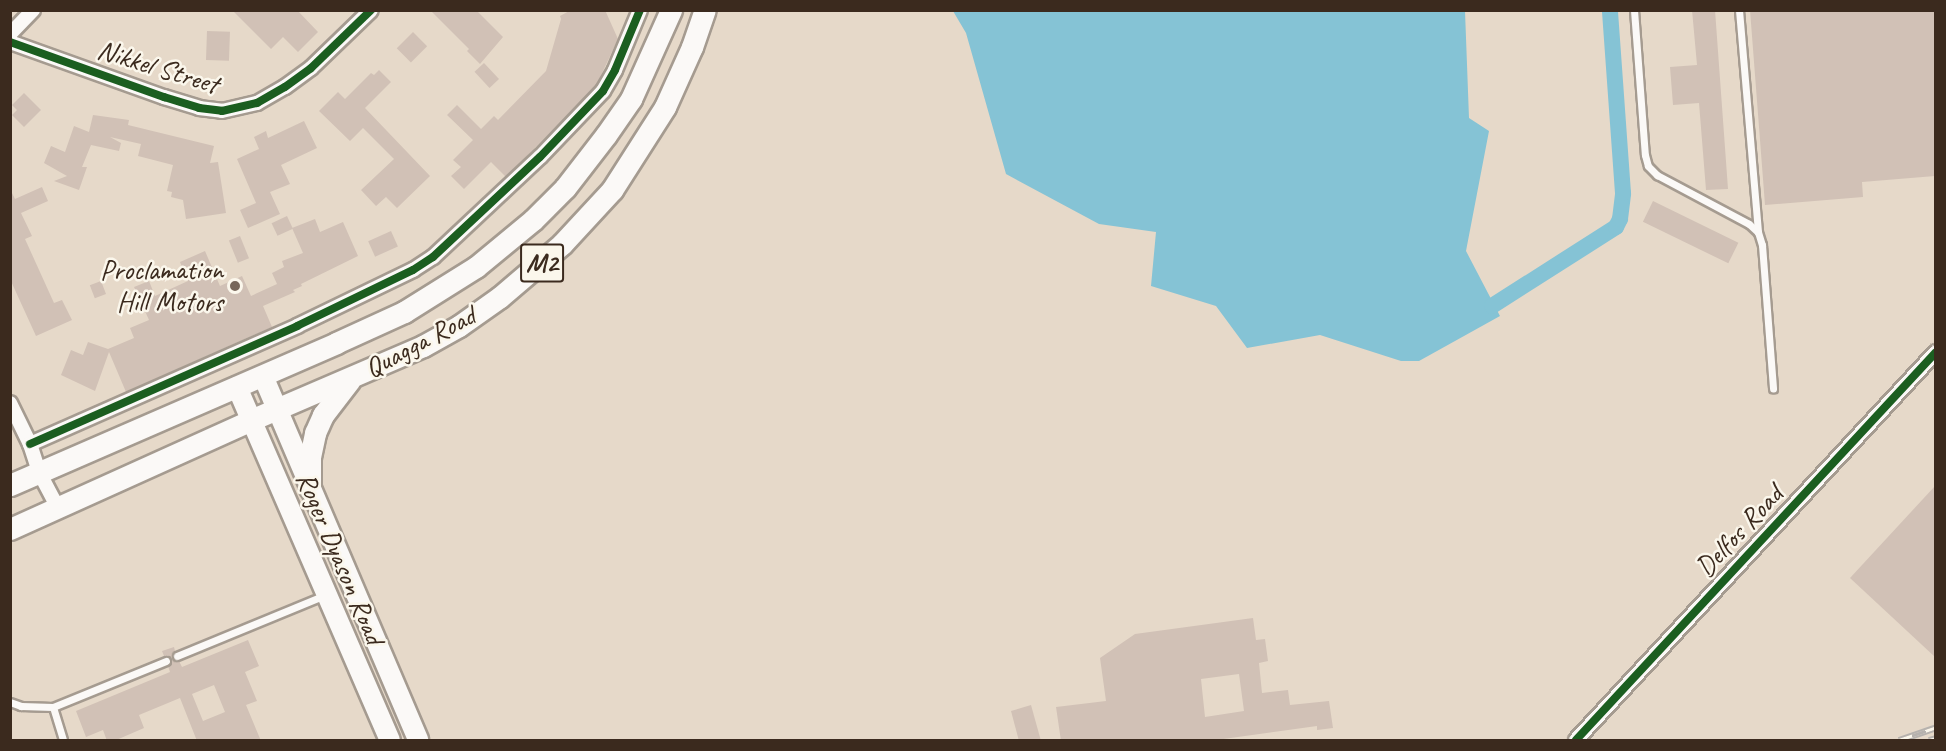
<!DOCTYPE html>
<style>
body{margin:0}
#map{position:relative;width:1946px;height:751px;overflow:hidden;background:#e6d9c9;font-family:Caveat,sans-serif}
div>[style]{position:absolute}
.water>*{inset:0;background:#85c3d5}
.canal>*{height:16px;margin:-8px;padding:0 8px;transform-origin:8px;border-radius:8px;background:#85c3d5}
.building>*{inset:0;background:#d1c1b6;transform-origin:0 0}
.roads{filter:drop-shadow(2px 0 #a59b90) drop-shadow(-2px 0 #a59b90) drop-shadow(0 2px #a59b90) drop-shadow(0 -2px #a59b90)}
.service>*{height:7px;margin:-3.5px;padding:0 3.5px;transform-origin:3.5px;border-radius:3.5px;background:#fbf9f7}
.minor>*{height:14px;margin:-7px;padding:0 7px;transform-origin:7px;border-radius:7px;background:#fbf9f7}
.secondary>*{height:20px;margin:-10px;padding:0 10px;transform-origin:10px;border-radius:10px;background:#fbf9f7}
.primary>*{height:21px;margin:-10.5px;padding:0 10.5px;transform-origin:10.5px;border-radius:10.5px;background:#fbf9f7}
.rail>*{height:7px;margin-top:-3.5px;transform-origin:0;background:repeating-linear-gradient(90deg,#fbf7ec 0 14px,#b6b2ae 0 28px);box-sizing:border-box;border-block:2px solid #b6b2ae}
.cycleway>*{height:8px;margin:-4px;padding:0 4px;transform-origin:4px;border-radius:4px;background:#1b5e20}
.dots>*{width:16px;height:16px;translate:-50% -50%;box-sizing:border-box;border:3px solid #fbf7ec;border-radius:50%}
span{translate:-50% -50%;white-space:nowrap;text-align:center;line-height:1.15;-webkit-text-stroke:5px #fbf7ec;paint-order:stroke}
.shield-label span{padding:2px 4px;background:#fbf7ec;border:2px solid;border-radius:4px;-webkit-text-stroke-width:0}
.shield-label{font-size:27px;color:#3b2a1e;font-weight:700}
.street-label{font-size:28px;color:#3b2a1e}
.poi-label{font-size:28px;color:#3b2a1e}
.right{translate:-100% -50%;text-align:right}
.frame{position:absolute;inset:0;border:12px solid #3b2a1e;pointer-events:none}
</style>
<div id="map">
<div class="water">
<i style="clip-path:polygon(953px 11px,1465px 11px,1469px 118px,1489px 131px,1466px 251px,1500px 316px,1419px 361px,1401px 361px,1320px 335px,1247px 348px,1216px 306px,1151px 286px,1156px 232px,1099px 224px,1006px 174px,966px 33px)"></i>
</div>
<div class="canal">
<i style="left:1492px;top:306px;width:147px;rotate:-32.5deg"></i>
<i style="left:1616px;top:227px;width:9px;rotate:-63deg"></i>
<i style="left:1620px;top:219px;width:26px;rotate:-83deg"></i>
<i style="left:1623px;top:193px;width:183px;rotate:-94.1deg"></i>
</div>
<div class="building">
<i style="clip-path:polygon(232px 10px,297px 10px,318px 32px,298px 52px,283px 37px,271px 49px)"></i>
<i style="clip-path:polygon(430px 10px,476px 10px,503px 37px,480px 64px,467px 51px,469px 49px)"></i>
<i style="clip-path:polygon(571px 10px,605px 10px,618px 39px,596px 86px,506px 177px,491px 162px,464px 189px,451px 176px,461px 167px,453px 160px,473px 140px,447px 115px,457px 105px,481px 129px,494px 116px,498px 120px,546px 71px,561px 19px,560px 16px)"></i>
<i style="clip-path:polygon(1692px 10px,1715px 10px,1728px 189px,1706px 190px,1699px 103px,1673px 105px,1670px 67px,1697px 65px)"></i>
<i style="clip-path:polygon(1750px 10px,1935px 10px,1935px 176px,1862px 182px,1863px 197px,1765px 205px)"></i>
<i style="left:207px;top:31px;width:23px;height:29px;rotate:2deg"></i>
<i style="left:413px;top:32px;width:20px;height:23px;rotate:45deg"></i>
<i style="left:484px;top:63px;width:22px;height:13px;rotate:47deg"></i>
<i style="clip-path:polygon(379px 70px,391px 82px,365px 108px,430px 176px,397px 208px,386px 197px,376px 206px,361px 190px,394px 159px,363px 128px,350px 141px,319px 111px,338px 92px,345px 99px,371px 73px,374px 75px)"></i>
<i style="clip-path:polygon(24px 93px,41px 110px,24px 127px,12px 115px,17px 110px,12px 105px)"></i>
<i style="clip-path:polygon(93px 115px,129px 120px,128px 125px,214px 146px,210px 163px,218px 162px,226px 213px,186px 219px,183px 200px,171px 197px,172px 192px,167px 191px,173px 165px,138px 156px,141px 144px,110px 137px,121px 143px,119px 151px,91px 145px,82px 167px,87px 167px,79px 190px,54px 181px,67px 176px,44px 163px,51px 146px,65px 152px,74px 126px,89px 132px)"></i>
<i style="clip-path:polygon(304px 121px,317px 148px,281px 165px,290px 184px,270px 192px,280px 214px,248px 228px,240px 210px,256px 203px,237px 159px,259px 149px,254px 137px,266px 131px,268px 138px)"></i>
<i style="clip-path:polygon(42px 187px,48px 201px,21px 213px,32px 236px,25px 239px,54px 303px,62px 300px,72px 320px,36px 336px,10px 279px,10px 189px,15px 199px)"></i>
<i style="left:1653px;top:201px;width:95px;height:23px;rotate:26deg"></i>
<i style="left:287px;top:216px;width:14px;height:17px;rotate:65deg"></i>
<i style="clip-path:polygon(315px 219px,320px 232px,343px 222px,358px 256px,301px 284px,302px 286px,293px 290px,295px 292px,263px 306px,272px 327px,126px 392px,109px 352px,95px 391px,61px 375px,71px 350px,83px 355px,88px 342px,108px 349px,134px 338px,130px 328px,149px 320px,134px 287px,149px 281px,155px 296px,188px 281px,180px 262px,205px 251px,220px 286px,242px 276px,251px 296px,277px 284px,272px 273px,284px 267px,282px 261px,303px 253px,292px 228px)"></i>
<i style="left:391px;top:231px;width:17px;height:25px;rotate:66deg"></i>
<i style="left:240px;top:236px;width:24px;height:12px;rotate:68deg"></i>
<i style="left:101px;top:281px;width:14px;height:12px;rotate:69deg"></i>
<i style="clip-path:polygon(1935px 486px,1935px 657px,1850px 578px)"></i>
<i style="clip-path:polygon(evenodd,1253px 618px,1256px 640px,1265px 639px,1268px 661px,1259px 663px,1262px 693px,1288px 690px,1290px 705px,1329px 701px,1333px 728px,1317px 730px,1317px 726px,1209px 741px,1061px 741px,1056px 707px,1106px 701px,1100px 658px,1135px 634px,1253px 618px,1239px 674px,1244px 711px,1205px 717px,1201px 679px,1239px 674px)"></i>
<i style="clip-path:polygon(evenodd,248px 640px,259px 666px,245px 672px,257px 701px,246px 705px,261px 741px,197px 741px,180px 698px,139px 715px,144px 728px,114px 741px,107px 741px,103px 730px,86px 737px,76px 711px,170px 672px,168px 666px,171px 659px,164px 656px,162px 651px,174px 647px,175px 651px,172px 658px,179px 661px,182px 667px,248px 640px,214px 685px,225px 712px,203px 721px,192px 694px,214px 685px)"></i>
<i style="clip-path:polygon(1031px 705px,1041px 741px,1019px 741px,1011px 711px)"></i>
</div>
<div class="roads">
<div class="service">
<i style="left:1634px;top:10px;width:145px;rotate:85.7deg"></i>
<i style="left:1645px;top:155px;width:11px;rotate:75deg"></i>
<i style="left:1648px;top:166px;width:13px;rotate:45deg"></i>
<i style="left:1657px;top:175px;width:104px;rotate:28deg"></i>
<i style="left:1749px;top:224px;width:12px;rotate:42deg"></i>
<i style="left:1758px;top:232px;width:14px;rotate:73deg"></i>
<i style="left:1762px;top:245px;width:144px;rotate:85.6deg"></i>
<i style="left:1739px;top:10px;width:223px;rotate:85.1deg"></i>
<i style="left:177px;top:656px;width:160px;rotate:-22.4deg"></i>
<i style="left:10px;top:702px;width:12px;rotate:20deg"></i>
<i style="left:21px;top:706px;width:32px;rotate:2deg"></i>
<i style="left:53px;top:707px;width:122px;rotate:-22.2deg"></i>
<i style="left:53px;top:707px;width:34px;rotate:73deg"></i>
</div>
<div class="minor">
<i style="left:10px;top:34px;width:33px;rotate:-46deg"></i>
<i style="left:10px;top:42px;width:164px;rotate:19.7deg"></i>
<i style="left:164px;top:97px;width:37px;rotate:17deg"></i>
<i style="left:199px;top:108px;width:23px;rotate:7deg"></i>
<i style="left:222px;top:111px;width:36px;rotate:-13deg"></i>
<i style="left:257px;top:103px;width:32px;rotate:-30deg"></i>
<i style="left:285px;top:87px;width:32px;rotate:-36deg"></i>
<i style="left:311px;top:68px;width:83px;rotate:-44deg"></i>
<i style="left:10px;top:403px;width:46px;rotate:64deg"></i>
<i style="left:30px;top:444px;width:29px;rotate:72deg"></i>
<i style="left:39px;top:472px;width:41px;rotate:62.2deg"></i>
<i style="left:30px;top:444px;width:292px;rotate:-23.8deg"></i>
<i style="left:297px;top:326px;width:129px;rotate:-25.8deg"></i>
<i style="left:413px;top:270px;width:24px;rotate:-33deg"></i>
<i style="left:433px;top:257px;width:146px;rotate:-43.1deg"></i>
<i style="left:540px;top:157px;width:91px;rotate:-46.3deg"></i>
<i style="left:603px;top:91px;width:24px;rotate:-60deg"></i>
<i style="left:615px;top:70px;width:65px;rotate:-67.4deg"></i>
<i style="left:1576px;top:740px;width:529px;rotate:-47.14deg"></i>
</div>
<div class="secondary">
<i style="left:263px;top:376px;width:396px;rotate:66.9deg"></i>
<i style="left:237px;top:387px;width:385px;rotate:66.6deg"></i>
</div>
<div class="primary">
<i style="left:10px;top:485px;width:356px;rotate:-23.5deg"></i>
<i style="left:336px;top:343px;width:75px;rotate:-24.5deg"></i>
<i style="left:404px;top:312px;width:85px;rotate:-32deg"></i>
<i style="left:476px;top:267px;width:74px;rotate:-39.5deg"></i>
<i style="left:533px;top:220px;width:45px;rotate:-45deg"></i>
<i style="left:565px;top:188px;width:67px;rotate:-52.3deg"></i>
<i style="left:606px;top:135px;width:44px;rotate:-55.2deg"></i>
<i style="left:631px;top:99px;width:98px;rotate:-65.8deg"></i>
<i style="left:310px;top:488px;width:31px;rotate:-90deg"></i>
<i style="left:310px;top:457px;width:25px;rotate:-78deg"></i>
<i style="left:315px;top:433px;width:20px;rotate:-66deg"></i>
<i style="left:323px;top:415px;width:44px;rotate:-52.4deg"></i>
<i style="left:10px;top:529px;width:265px;rotate:-24.3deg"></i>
<i style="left:251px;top:420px;width:187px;rotate:-23.3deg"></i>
<i style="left:423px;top:346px;width:41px;rotate:-29.1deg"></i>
<i style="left:459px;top:326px;width:50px;rotate:-35.3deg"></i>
<i style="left:500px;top:297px;width:82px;rotate:-40.5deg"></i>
<i style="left:562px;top:244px;width:74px;rotate:-47.2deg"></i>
<i style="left:612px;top:190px;width:98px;rotate:-57.4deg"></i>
<i style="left:665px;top:107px;width:66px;rotate:-65.8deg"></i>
<i style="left:692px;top:47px;width:39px;rotate:-71deg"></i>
</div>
</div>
<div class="rail">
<i style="left:1899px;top:740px;width:39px;rotate:-19deg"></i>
<i style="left:1929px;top:740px;width:7px;rotate:-16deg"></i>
</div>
<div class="cycleway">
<i style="left:10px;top:42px;width:164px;rotate:19.7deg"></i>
<i style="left:164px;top:97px;width:37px;rotate:17deg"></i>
<i style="left:199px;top:108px;width:23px;rotate:7deg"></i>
<i style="left:222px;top:111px;width:36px;rotate:-13deg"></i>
<i style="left:257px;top:103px;width:32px;rotate:-30deg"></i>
<i style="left:285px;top:87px;width:32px;rotate:-36deg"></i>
<i style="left:311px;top:68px;width:83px;rotate:-44deg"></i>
<i style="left:30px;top:444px;width:292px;rotate:-23.8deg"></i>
<i style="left:297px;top:326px;width:129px;rotate:-25.8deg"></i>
<i style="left:413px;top:270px;width:24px;rotate:-33deg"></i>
<i style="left:433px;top:257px;width:146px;rotate:-43.1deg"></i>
<i style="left:540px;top:157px;width:91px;rotate:-46.3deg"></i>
<i style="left:603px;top:91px;width:24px;rotate:-60deg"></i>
<i style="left:615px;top:70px;width:65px;rotate:-67.4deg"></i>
<i style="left:1576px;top:740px;width:529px;rotate:-47.14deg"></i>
</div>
<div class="dots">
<i style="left:235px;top:286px;background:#77675a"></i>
</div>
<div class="shield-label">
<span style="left:542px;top:263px">M2</span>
</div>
<div class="street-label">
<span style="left:158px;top:67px;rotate:17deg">Nikkel Street</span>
<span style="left:420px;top:342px;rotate:-28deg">Quagga Road</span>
<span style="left:1739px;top:531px;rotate:-47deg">Delfos Road</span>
<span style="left:340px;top:558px;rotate:67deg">Roger Dyason Road</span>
</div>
<div class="poi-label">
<span class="right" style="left:223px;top:286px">Proclamation<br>Hill Motors</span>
</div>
<div class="frame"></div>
</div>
